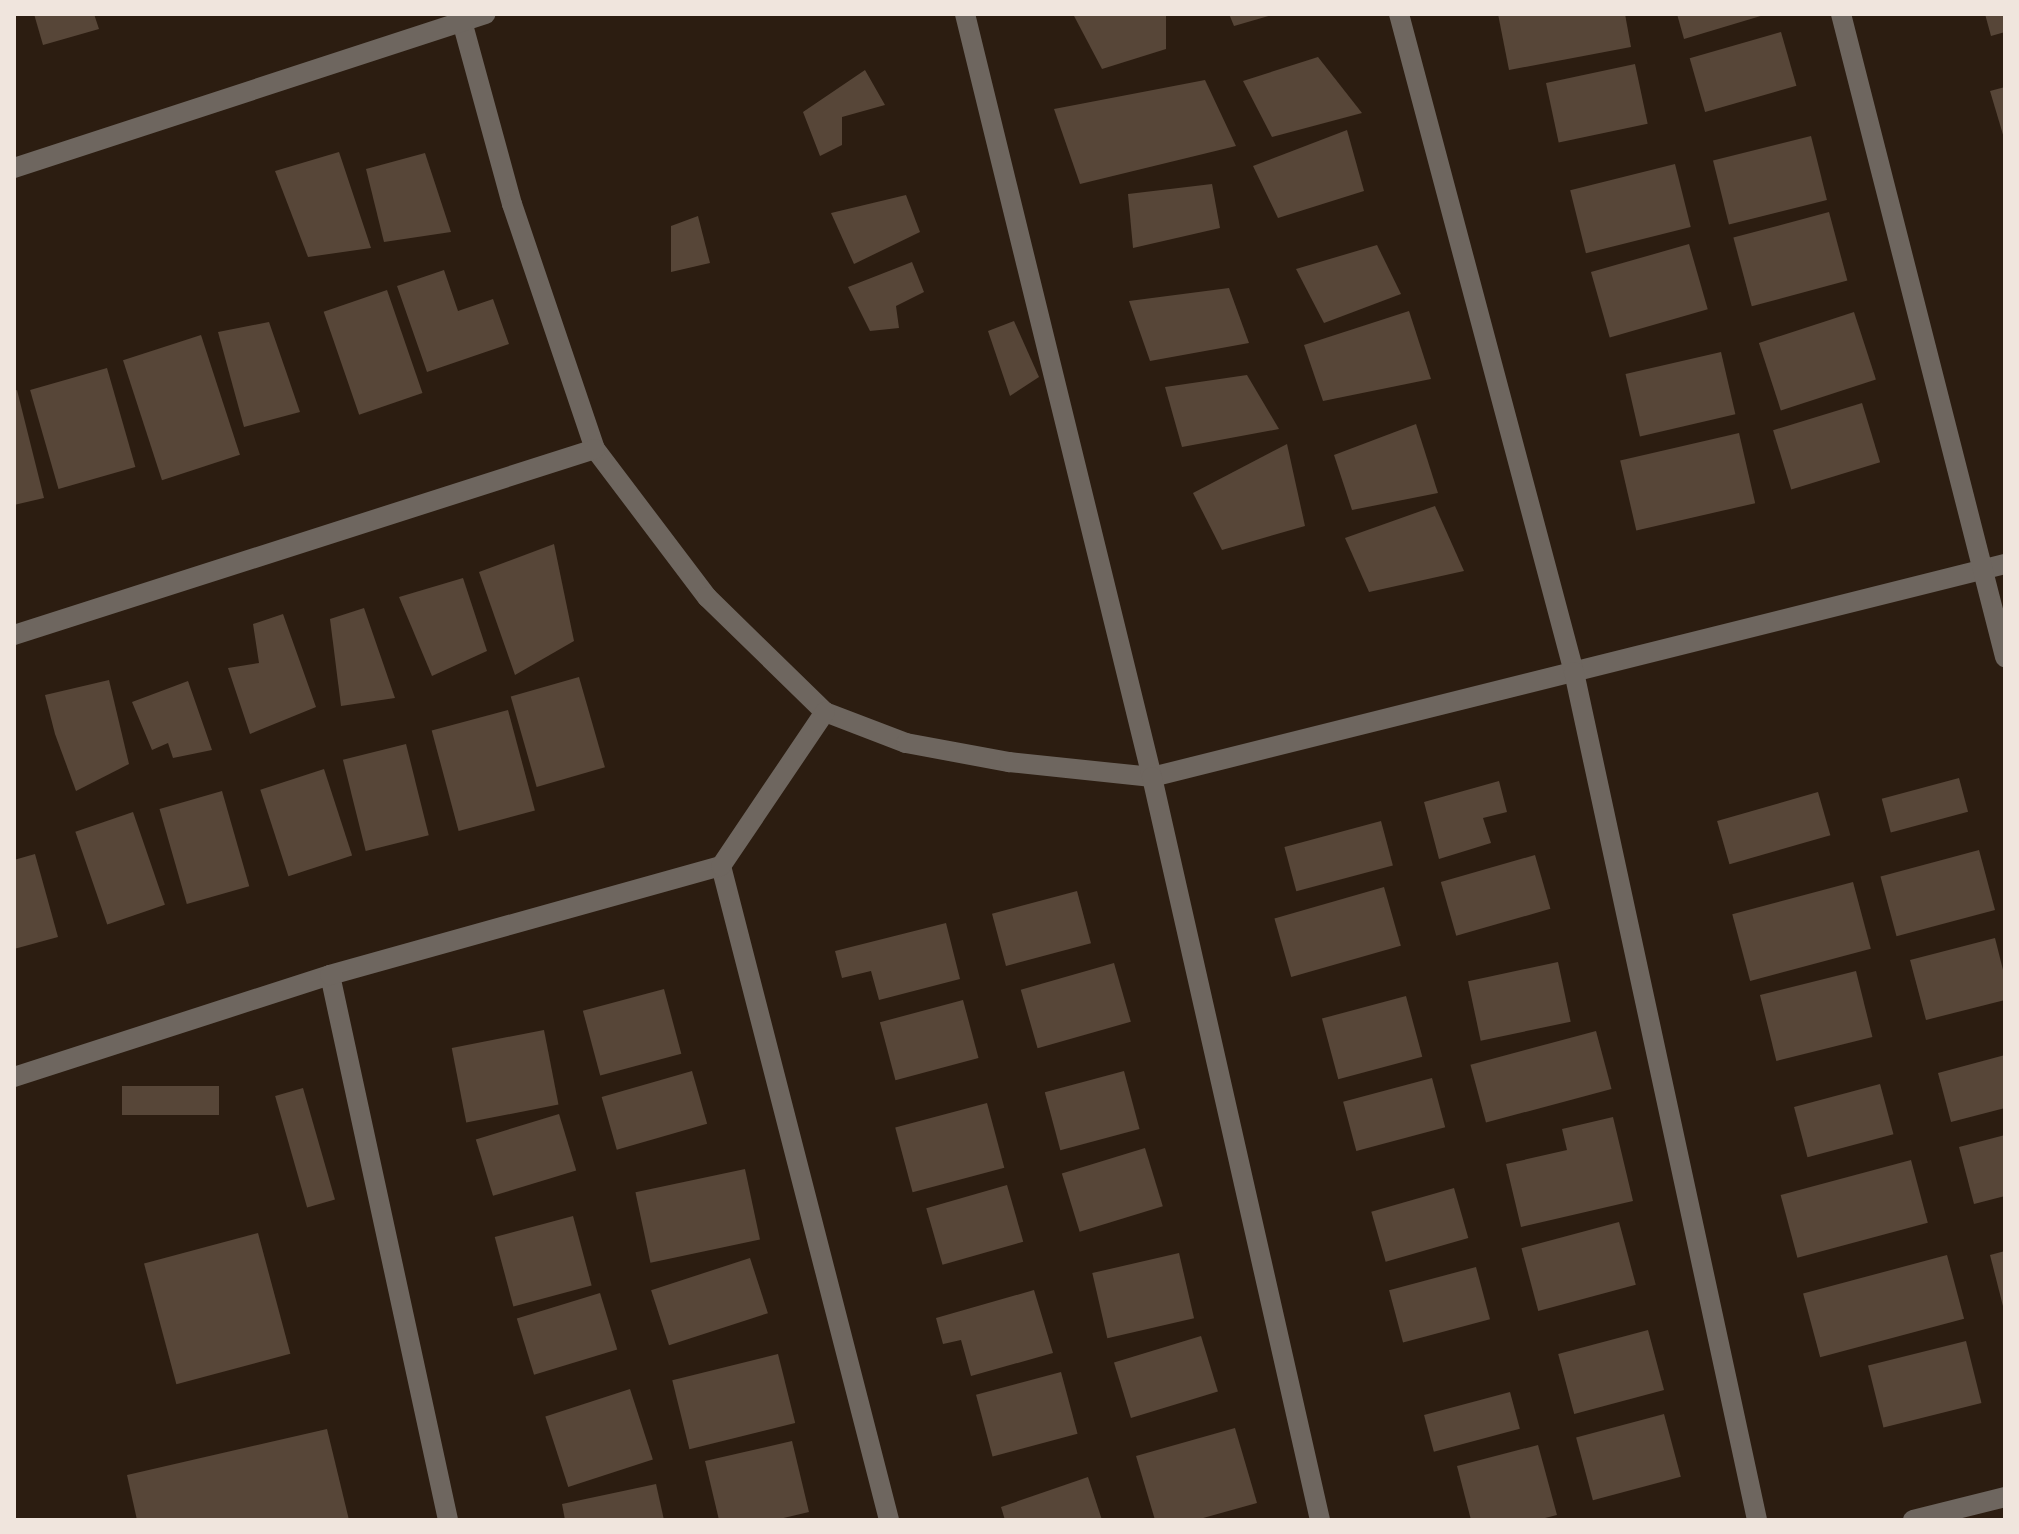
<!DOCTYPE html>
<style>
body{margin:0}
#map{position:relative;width:2019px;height:1534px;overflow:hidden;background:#2c1d11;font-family:Manrope,sans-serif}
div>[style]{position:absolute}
.building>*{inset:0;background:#574638;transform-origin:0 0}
.minor>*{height:20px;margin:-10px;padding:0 10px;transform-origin:10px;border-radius:10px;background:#6e665f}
span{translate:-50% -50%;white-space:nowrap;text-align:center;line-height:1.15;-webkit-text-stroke:7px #2c1d11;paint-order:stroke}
.frame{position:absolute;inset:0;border:16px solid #f0e5dd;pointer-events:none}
</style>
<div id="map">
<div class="building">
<i style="clip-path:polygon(34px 14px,94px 14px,99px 29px,43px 45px)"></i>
<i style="clip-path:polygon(1073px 14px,1166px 14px,1166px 49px,1102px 69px)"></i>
<i style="clip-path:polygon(1229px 14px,1272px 14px,1272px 15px,1234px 26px)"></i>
<i style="clip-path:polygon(1498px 14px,1625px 14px,1631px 47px,1509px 70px)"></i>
<i style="clip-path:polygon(1677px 14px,1764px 14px,1764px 15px,1684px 39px)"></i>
<i style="clip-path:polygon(1985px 14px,2005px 14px,2005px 32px,1991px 36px)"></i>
<i style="left:1781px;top:32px;width:56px;height:95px;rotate:74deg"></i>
<i style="clip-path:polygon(1318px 57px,1362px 113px,1272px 137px,1243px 81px)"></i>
<i style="left:1635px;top:64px;width:61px;height:91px;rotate:78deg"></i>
<i style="clip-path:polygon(865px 70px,885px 105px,842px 117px,842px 145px,820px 156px,803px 112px)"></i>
<i style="clip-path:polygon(1205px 80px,1236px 146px,1080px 184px,1054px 109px)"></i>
<i style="clip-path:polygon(2005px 87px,2005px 138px,2004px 138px,1990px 91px)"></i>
<i style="clip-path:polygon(1347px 130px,1364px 191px,1278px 218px,1253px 166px)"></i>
<i style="left:1811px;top:136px;width:66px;height:101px;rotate:76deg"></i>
<i style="clip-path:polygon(339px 152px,371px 248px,308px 257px,275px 171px)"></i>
<i style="clip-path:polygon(425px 153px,451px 232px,384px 242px,366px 169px)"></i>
<i style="left:1675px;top:164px;width:65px;height:108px;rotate:76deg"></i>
<i style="clip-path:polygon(1212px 184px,1220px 228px,1133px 248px,1128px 194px)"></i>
<i style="clip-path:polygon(906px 195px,920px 232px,854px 264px,831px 213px)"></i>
<i style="left:1829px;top:212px;width:71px;height:99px;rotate:75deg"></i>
<i style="clip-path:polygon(698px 216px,710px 263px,671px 272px,671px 226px)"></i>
<i style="left:1689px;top:244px;width:68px;height:102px;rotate:74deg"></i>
<i style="clip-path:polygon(1377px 245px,1401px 294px,1324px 323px,1296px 269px)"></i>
<i style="clip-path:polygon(912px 262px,924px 292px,896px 306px,899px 328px,870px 331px,848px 287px)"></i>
<i style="clip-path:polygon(444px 270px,458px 311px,493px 299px,509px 344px,427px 372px,397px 286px)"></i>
<i style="clip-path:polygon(1229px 288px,1249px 343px,1150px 361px,1129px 301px)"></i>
<i style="left:387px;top:290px;width:109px;height:67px;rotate:71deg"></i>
<i style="clip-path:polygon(1409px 311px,1431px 379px,1323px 401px,1304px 345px)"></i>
<i style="left:1854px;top:312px;width:71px;height:100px;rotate:72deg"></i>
<i style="clip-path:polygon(1014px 321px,1039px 377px,1010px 396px,988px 331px)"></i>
<i style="clip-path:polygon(269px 322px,300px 412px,244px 427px,218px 332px)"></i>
<i style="left:201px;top:335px;width:126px;height:82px;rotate:72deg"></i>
<i style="left:1721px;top:352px;width:64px;height:98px;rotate:77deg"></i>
<i style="left:107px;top:368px;width:103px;height:80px;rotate:74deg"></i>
<i style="clip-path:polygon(1247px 375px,1279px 429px,1182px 447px,1165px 387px)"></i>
<i style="clip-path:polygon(17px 390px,44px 498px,14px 505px,14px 391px)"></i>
<i style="left:1862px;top:403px;width:62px;height:93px;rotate:73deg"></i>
<i style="clip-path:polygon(1416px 424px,1438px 493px,1352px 510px,1334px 455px)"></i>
<i style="left:1739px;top:433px;width:72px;height:122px;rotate:77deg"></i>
<i style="clip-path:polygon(1287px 444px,1305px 526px,1222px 550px,1193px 493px)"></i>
<i style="clip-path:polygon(1435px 506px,1464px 571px,1369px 592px,1345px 538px)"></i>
<i style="clip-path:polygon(554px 544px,574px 641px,515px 675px,479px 572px)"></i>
<i style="clip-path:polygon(463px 578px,487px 651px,432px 676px,399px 597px)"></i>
<i style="clip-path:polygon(364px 608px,395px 698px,341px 706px,330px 619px)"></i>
<i style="clip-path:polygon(283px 614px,316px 707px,250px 734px,228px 668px,259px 663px,253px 624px)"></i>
<i style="left:579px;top:677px;width:94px;height:71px;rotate:74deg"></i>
<i style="clip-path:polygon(109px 680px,129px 764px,76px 791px,55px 734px,45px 695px)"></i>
<i style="clip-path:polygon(188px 681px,212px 750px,173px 758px,168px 743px,152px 750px,132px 702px)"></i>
<i style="left:508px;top:710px;width:104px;height:79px;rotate:75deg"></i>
<i style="left:406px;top:744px;width:94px;height:65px;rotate:76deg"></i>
<i style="left:324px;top:769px;width:91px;height:67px;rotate:72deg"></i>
<i style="left:1959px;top:778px;width:35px;height:80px;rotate:75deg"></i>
<i style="clip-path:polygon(1499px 781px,1507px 812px,1483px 818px,1491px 843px,1439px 859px,1424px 802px)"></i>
<i style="left:222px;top:791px;width:99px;height:65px;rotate:74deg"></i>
<i style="left:1818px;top:792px;width:45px;height:105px;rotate:74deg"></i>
<i style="left:133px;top:812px;width:98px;height:61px;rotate:71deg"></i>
<i style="left:1381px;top:821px;width:46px;height:100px;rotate:75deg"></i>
<i style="left:1979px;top:850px;width:62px;height:102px;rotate:75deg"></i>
<i style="clip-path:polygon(35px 854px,58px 937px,14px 949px,14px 860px)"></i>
<i style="left:1535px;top:855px;width:56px;height:98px;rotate:74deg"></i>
<i style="left:1853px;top:882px;width:69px;height:125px;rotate:75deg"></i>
<i style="left:1384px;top:887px;width:61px;height:114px;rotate:74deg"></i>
<i style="left:1077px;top:891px;width:54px;height:88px;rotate:75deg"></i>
<i style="clip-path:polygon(946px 923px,960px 979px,879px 1000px,871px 971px,842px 978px,835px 951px)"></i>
<i style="clip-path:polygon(1995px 938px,2005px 978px,2005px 1000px,1926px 1020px,1910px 960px)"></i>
<i style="left:1558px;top:962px;width:61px;height:92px;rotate:78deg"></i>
<i style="left:1114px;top:963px;width:61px;height:97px;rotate:74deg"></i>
<i style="left:1856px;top:971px;width:68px;height:99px;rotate:76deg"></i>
<i style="left:664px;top:989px;width:67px;height:84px;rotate:75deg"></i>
<i style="left:1406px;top:996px;width:63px;height:87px;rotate:75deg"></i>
<i style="left:963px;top:1000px;width:60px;height:86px;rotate:75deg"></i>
<i style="left:544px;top:1030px;width:76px;height:94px;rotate:79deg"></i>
<i style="left:1596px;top:1031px;width:60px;height:130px;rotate:75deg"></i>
<i style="clip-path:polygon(2005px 1055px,2005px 1108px,1951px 1122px,1938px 1073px)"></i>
<i style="left:692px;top:1071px;width:55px;height:94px;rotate:74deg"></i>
<i style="left:1124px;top:1071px;width:60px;height:82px;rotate:75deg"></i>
<i style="left:1432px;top:1078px;width:51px;height:92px;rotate:75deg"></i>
<i style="left:1880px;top:1084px;width:52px;height:89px;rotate:75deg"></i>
<i style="left:122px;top:1086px;width:97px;height:29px"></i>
<i style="left:303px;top:1088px;width:116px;height:29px;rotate:74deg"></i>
<i style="left:987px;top:1103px;width:67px;height:95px;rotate:75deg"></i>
<i style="left:559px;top:1114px;width:59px;height:87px;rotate:73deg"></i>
<i style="clip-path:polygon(1613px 1117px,1633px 1201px,1521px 1227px,1506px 1164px,1567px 1150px,1562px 1129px)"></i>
<i style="clip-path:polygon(2005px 1135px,2005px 1196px,1974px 1204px,1959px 1147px)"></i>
<i style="left:1145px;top:1148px;width:61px;height:87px;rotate:73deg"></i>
<i style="left:1911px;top:1160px;width:65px;height:135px;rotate:75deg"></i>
<i style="left:745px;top:1169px;width:72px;height:112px;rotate:78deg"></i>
<i style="left:1007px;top:1185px;width:59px;height:84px;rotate:74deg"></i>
<i style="left:1454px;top:1188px;width:52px;height:86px;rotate:74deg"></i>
<i style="left:573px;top:1216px;width:72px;height:81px;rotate:75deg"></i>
<i style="left:1619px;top:1222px;width:65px;height:101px;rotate:75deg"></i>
<i style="left:258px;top:1233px;width:125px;height:118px;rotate:75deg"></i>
<i style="clip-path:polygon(2005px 1251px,2005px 1310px,2004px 1310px,1990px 1255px)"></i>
<i style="left:1179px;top:1253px;width:67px;height:89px;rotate:77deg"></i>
<i style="left:1947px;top:1255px;width:66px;height:149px;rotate:75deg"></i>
<i style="left:750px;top:1258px;width:58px;height:104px;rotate:72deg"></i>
<i style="left:1476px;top:1267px;width:54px;height:90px;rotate:75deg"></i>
<i style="clip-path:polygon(1034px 1290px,1053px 1353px,971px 1376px,961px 1340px,943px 1344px,936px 1318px)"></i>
<i style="left:600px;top:1293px;width:59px;height:87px;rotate:73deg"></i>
<i style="left:1648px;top:1330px;width:62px;height:93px;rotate:75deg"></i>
<i style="left:1201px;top:1336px;width:58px;height:91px;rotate:73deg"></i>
<i style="left:1966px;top:1341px;width:64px;height:101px;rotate:76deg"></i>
<i style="left:778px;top:1354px;width:71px;height:109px;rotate:76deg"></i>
<i style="left:1061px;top:1372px;width:64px;height:88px;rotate:75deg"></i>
<i style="left:630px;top:1389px;width:74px;height:89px;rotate:72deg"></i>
<i style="left:1510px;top:1392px;width:38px;height:89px;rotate:75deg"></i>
<i style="left:1664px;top:1414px;width:65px;height:91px;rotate:75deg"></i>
<i style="clip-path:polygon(1235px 1428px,1257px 1503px,1196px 1520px,1155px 1520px,1136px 1456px)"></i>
<i style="clip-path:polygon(327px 1429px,349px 1520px,137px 1520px,127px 1475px)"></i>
<i style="clip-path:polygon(792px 1441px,809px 1512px,775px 1520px,719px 1520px,705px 1461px)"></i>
<i style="clip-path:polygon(1538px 1445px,1557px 1515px,1537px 1520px,1471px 1520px,1457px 1466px)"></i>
<i style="clip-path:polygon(1088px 1477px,1102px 1520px,1005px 1520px,1001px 1507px)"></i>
<i style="clip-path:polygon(656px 1484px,664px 1520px,565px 1520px,562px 1504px)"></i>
</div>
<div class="minor">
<i style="left:460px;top:14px;width:197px;rotate:74.7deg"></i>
<i style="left:512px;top:204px;width:259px;rotate:71.3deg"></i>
<i style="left:595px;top:449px;width:186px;rotate:52.9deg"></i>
<i style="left:707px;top:597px;width:165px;rotate:44.3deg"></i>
<i style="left:825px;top:712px;width:87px;rotate:20.9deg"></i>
<i style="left:906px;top:743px;width:105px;rotate:10.5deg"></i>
<i style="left:1009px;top:762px;width:144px;rotate:6deg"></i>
<i style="left:1152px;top:777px;width:879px;rotate:-14.02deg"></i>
<i style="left:965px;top:14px;width:786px;rotate:76.23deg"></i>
<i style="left:1152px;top:777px;width:762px;rotate:77.26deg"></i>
<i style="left:1399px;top:14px;width:681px;rotate:75.11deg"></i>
<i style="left:1574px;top:672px;width:868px;rotate:77.82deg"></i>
<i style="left:1841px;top:14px;width:664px;rotate:75.69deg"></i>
<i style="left:14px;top:168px;width:496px;rotate:-18.1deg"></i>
<i style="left:14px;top:635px;width:610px;rotate:-17.75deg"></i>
<i style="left:721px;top:866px;width:675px;rotate:75.59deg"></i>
<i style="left:330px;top:975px;width:558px;rotate:77.78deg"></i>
<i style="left:14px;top:1077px;width:332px;rotate:-17.9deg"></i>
<i style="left:330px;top:975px;width:406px;rotate:-15.6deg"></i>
<i style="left:721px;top:866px;width:186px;rotate:-56deg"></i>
<i style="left:1913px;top:1520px;width:95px;rotate:-14deg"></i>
</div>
<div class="frame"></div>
</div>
